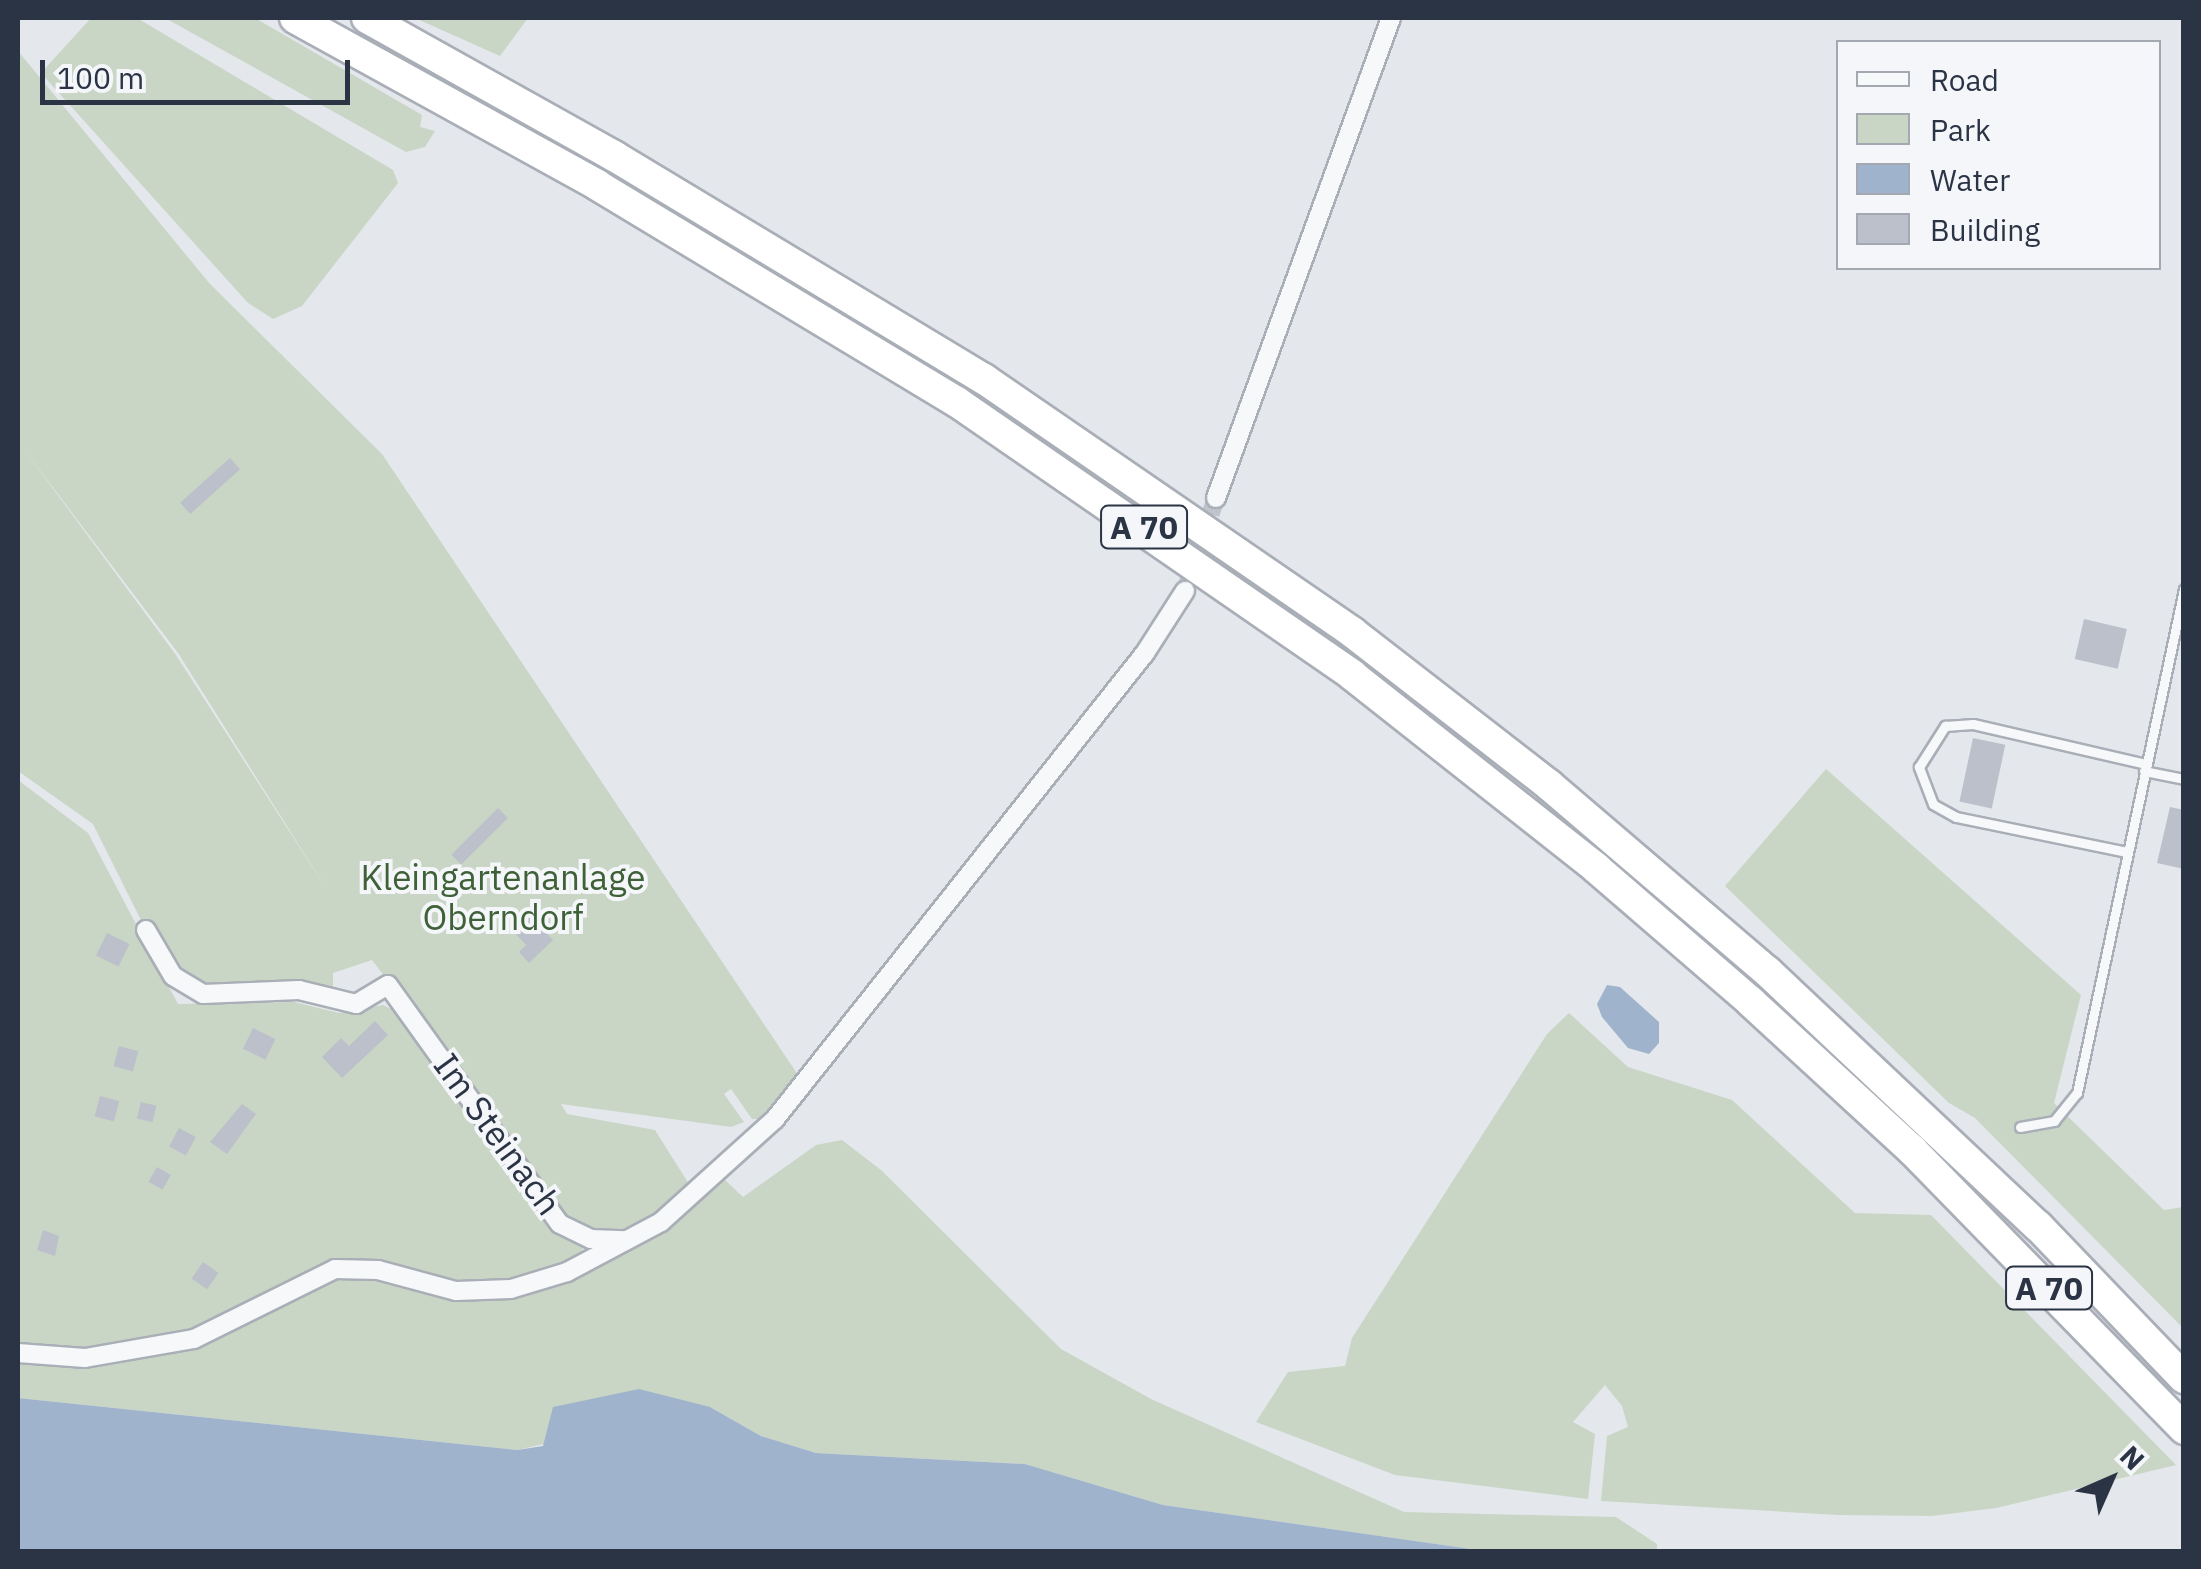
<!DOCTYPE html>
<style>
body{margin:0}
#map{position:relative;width:2201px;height:1569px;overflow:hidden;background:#e4e7ec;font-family:"IBM Plex Sans",sans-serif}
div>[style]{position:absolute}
.green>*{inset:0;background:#c9d6c5}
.water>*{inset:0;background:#9fb4cc}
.building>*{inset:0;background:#bbc0ca;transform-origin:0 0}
.minor-tunnel>*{height:18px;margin-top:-9px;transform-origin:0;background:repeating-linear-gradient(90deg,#bfc3cb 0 18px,transparent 0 27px)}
.roads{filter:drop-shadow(2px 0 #a9aeb7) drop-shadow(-2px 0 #a9aeb7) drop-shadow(0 2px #a9aeb7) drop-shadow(0 -2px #a9aeb7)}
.service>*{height:9px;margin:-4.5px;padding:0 4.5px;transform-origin:4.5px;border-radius:4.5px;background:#f7f8fa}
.minor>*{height:18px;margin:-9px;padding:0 9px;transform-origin:9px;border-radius:9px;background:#f7f8fa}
.motorway>*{height:30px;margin:-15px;padding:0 15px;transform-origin:15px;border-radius:15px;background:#fff}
span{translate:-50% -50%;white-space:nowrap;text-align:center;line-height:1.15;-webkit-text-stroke:8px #f4f6f9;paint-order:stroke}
.shield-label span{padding:2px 8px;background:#f4f6f9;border:2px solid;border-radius:8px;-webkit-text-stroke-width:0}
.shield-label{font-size:32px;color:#2b3445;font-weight:700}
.park-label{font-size:35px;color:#3f6138}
.street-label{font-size:35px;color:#2b3445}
.frame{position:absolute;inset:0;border:20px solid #2b3445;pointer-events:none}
.legend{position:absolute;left:1836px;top:40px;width:325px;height:230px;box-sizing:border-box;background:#f4f6f9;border:2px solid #a4a8b1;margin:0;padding:12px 18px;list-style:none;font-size:30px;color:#2b3445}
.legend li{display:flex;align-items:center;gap:20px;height:50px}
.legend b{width:50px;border:2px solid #a4a8b1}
.north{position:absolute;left:2061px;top:1429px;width:100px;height:100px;-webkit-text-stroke:8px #f4f6f9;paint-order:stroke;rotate:45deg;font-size:28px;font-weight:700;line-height:40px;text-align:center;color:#2b3445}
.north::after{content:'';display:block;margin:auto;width:35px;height:45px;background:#2b3445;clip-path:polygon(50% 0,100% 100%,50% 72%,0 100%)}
.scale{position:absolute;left:40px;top:60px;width:310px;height:45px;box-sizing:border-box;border:5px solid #2b3445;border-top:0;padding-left:12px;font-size:30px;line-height:35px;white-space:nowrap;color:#2b3445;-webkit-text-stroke:8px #f4f6f9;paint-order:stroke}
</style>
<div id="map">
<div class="green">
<i style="clip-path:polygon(91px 18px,137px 18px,393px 170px,398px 183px,302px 306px,273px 319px,248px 303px,41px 73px)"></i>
<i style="clip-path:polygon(165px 18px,255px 18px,422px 115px,420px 127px,435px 131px,425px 147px,406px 152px)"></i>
<i style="clip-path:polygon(415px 18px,528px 18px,500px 56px)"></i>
<i style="clip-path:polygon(evenodd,18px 51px,210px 284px,382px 454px,798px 1075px,759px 1119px,752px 1119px,731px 1089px,724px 1094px,744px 1122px,731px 1127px,561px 1104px,567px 1114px,655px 1130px,689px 1184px,690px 1193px,628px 1237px,595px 1232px,566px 1217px,372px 960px,333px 973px,333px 1001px,185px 987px,146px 930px,93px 824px,18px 771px,18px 51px,23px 448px,178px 653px,329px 893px,176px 655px,23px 448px)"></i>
<i style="clip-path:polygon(1826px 769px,2081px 995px,2054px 1103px,2164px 1210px,2183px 1207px,2183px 1328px,1975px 1118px,1949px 1103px,1725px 886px)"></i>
<i style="clip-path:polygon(18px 780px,88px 833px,178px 1004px,294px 1002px,339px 1013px,383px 1005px,399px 1013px,516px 1181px,548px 1220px,583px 1246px,582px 1259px,489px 1289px,354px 1265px,211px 1328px,85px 1354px,18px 1348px)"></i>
<i style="clip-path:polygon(1569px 1013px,1628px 1067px,1732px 1100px,1855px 1213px,1931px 1215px,2176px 1465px,1996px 1508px,1932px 1516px,1838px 1515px,1601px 1501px,1607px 1436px,1628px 1427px,1622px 1406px,1605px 1385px,1573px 1422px,1595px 1434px,1588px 1499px,1395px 1475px,1256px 1422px,1288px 1372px,1345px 1366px,1352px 1338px,1547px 1034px)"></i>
<i style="clip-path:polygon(842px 1140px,881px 1170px,1061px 1349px,1151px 1399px,1404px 1512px,1616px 1517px,1657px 1544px,1657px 1551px,1485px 1551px,1163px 1505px,1025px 1464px,816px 1453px,761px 1436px,710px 1407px,517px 1450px,18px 1398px,18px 1354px,151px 1349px,335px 1270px,456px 1292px,537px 1284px,725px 1180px,743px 1197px,816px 1145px)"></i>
</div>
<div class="water">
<i style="clip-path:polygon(1607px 985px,1620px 987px,1659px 1022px,1659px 1043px,1649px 1054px,1628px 1048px,1602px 1017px,1597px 1004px)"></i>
<i style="clip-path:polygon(639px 1389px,710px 1407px,761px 1436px,816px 1453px,1025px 1464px,1163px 1505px,1485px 1551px,18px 1551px,18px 1398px,517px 1450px,543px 1446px,553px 1407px)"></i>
</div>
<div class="building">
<i style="left:230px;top:458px;width:15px;height:67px;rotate:48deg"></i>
<i style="left:2084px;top:619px;width:44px;height:41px;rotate:13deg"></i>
<i style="left:1973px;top:738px;width:33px;height:65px;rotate:12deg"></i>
<i style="clip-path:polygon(2170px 807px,2184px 810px,2184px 869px,2157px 863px)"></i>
<i style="left:498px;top:808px;width:14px;height:66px;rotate:45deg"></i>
<i style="clip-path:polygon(529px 915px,553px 940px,529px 963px,519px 952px,526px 945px,513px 931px)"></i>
<i style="left:107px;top:933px;width:25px;height:25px;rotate:26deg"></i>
<i style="clip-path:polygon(375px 1021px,388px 1035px,342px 1078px,322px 1057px,341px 1038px,349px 1046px)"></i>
<i style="left:253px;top:1028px;width:25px;height:23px;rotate:26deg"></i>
<i style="left:119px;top:1046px;width:20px;height:21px;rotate:15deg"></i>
<i style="left:100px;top:1096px;width:20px;height:21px;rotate:15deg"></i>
<i style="left:141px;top:1102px;width:16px;height:17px;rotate:14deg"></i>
<i style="clip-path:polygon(242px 1104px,256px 1114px,227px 1154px,210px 1142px)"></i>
<i style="left:179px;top:1128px;width:19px;height:21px;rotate:28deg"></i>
<i style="left:157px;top:1167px;width:16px;height:17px;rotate:30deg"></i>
<i style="clip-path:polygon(43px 1230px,59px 1236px,55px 1256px,37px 1250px)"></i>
<i style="left:203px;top:1262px;width:19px;height:20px;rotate:35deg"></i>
</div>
<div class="minor-tunnel">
<i style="left:1185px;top:591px;width:98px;rotate:-71.6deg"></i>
</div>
<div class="roads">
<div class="service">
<i style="left:2144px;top:771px;width:41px;rotate:11.3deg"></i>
<i style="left:2127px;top:852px;width:175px;rotate:-168.4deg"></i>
<i style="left:1956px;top:817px;width:26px;rotate:-151deg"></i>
<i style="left:1933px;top:804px;width:40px;rotate:-111deg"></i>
<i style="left:1919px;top:767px;width:49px;rotate:-57.6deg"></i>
<i style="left:1945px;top:726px;width:28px;rotate:-4deg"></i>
<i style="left:1973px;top:724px;width:178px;rotate:13deg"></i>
<i style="left:2020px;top:1127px;width:35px;rotate:-10deg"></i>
<i style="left:2054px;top:1121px;width:36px;rotate:-51deg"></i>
<i style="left:2077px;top:1093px;width:515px;rotate:-78.01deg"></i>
</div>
<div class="minor">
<i style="left:1216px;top:498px;width:511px;rotate:-69.97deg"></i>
<i style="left:146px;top:930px;width:53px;rotate:59.6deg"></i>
<i style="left:173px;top:976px;width:35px;rotate:31deg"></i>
<i style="left:203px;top:994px;width:96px;rotate:-2.4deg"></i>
<i style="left:299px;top:990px;width:59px;rotate:13.8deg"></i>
<i style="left:356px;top:1004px;width:37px;rotate:-31deg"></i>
<i style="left:388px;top:985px;width:294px;rotate:54.3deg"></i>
<i style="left:560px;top:1224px;width:34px;rotate:26deg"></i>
<i style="left:591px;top:1239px;width:34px;rotate:2deg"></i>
<i style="left:18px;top:1353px;width:67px;rotate:4.3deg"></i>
<i style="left:85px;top:1358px;width:111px;rotate:-9.9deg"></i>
<i style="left:194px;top:1339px;width:157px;rotate:-26.4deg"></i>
<i style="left:335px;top:1269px;width:43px;rotate:1.3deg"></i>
<i style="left:378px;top:1270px;width:81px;rotate:15.1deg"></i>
<i style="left:456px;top:1291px;width:55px;rotate:-2.1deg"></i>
<i style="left:511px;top:1289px;width:59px;rotate:-16.9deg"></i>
<i style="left:567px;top:1272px;width:106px;rotate:-28deg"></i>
<i style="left:661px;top:1222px;width:154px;rotate:-42.1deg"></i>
<i style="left:775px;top:1119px;width:595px;rotate:-51.55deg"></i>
<i style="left:1145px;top:653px;width:74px;rotate:-57.2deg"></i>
</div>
<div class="motorway">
<i style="left:295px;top:18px;width:345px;rotate:28.9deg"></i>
<i style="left:597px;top:185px;width:420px;rotate:31.1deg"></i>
<i style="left:957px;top:402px;width:480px;rotate:34.6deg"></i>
<i style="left:1352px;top:675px;width:311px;rotate:38.3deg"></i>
<i style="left:1596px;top:868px;width:205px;rotate:40.8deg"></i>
<i style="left:1751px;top:1002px;width:219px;rotate:42.6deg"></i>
<i style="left:1912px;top:1150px;width:390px;rotate:45.7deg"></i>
<i style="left:367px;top:18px;width:283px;rotate:29.2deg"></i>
<i style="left:614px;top:156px;width:432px;rotate:31.1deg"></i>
<i style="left:984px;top:379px;width:447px;rotate:34.5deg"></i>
<i style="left:1352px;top:632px;width:249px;rotate:37.8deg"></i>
<i style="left:1549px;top:785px;width:288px;rotate:40.5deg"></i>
<i style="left:1768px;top:972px;width:371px;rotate:43.3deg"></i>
<i style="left:2038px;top:1226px;width:211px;rotate:46.2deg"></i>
</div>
</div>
<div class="shield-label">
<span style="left:1144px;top:527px">A 70</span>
<span style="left:2049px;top:1288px">A 70</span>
</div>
<div class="park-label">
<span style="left:503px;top:897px">Kleingartenanlage<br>Oberndorf</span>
</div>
<div class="street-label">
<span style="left:498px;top:1134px;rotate:54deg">Im Steinach</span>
</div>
<div class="frame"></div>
<ul class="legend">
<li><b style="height:12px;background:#f7f8fa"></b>Road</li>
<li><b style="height:28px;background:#c9d6c5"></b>Park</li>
<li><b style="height:28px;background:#9fb4cc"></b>Water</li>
<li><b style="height:28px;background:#bbc0ca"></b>Building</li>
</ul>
<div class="north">N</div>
<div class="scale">100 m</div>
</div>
